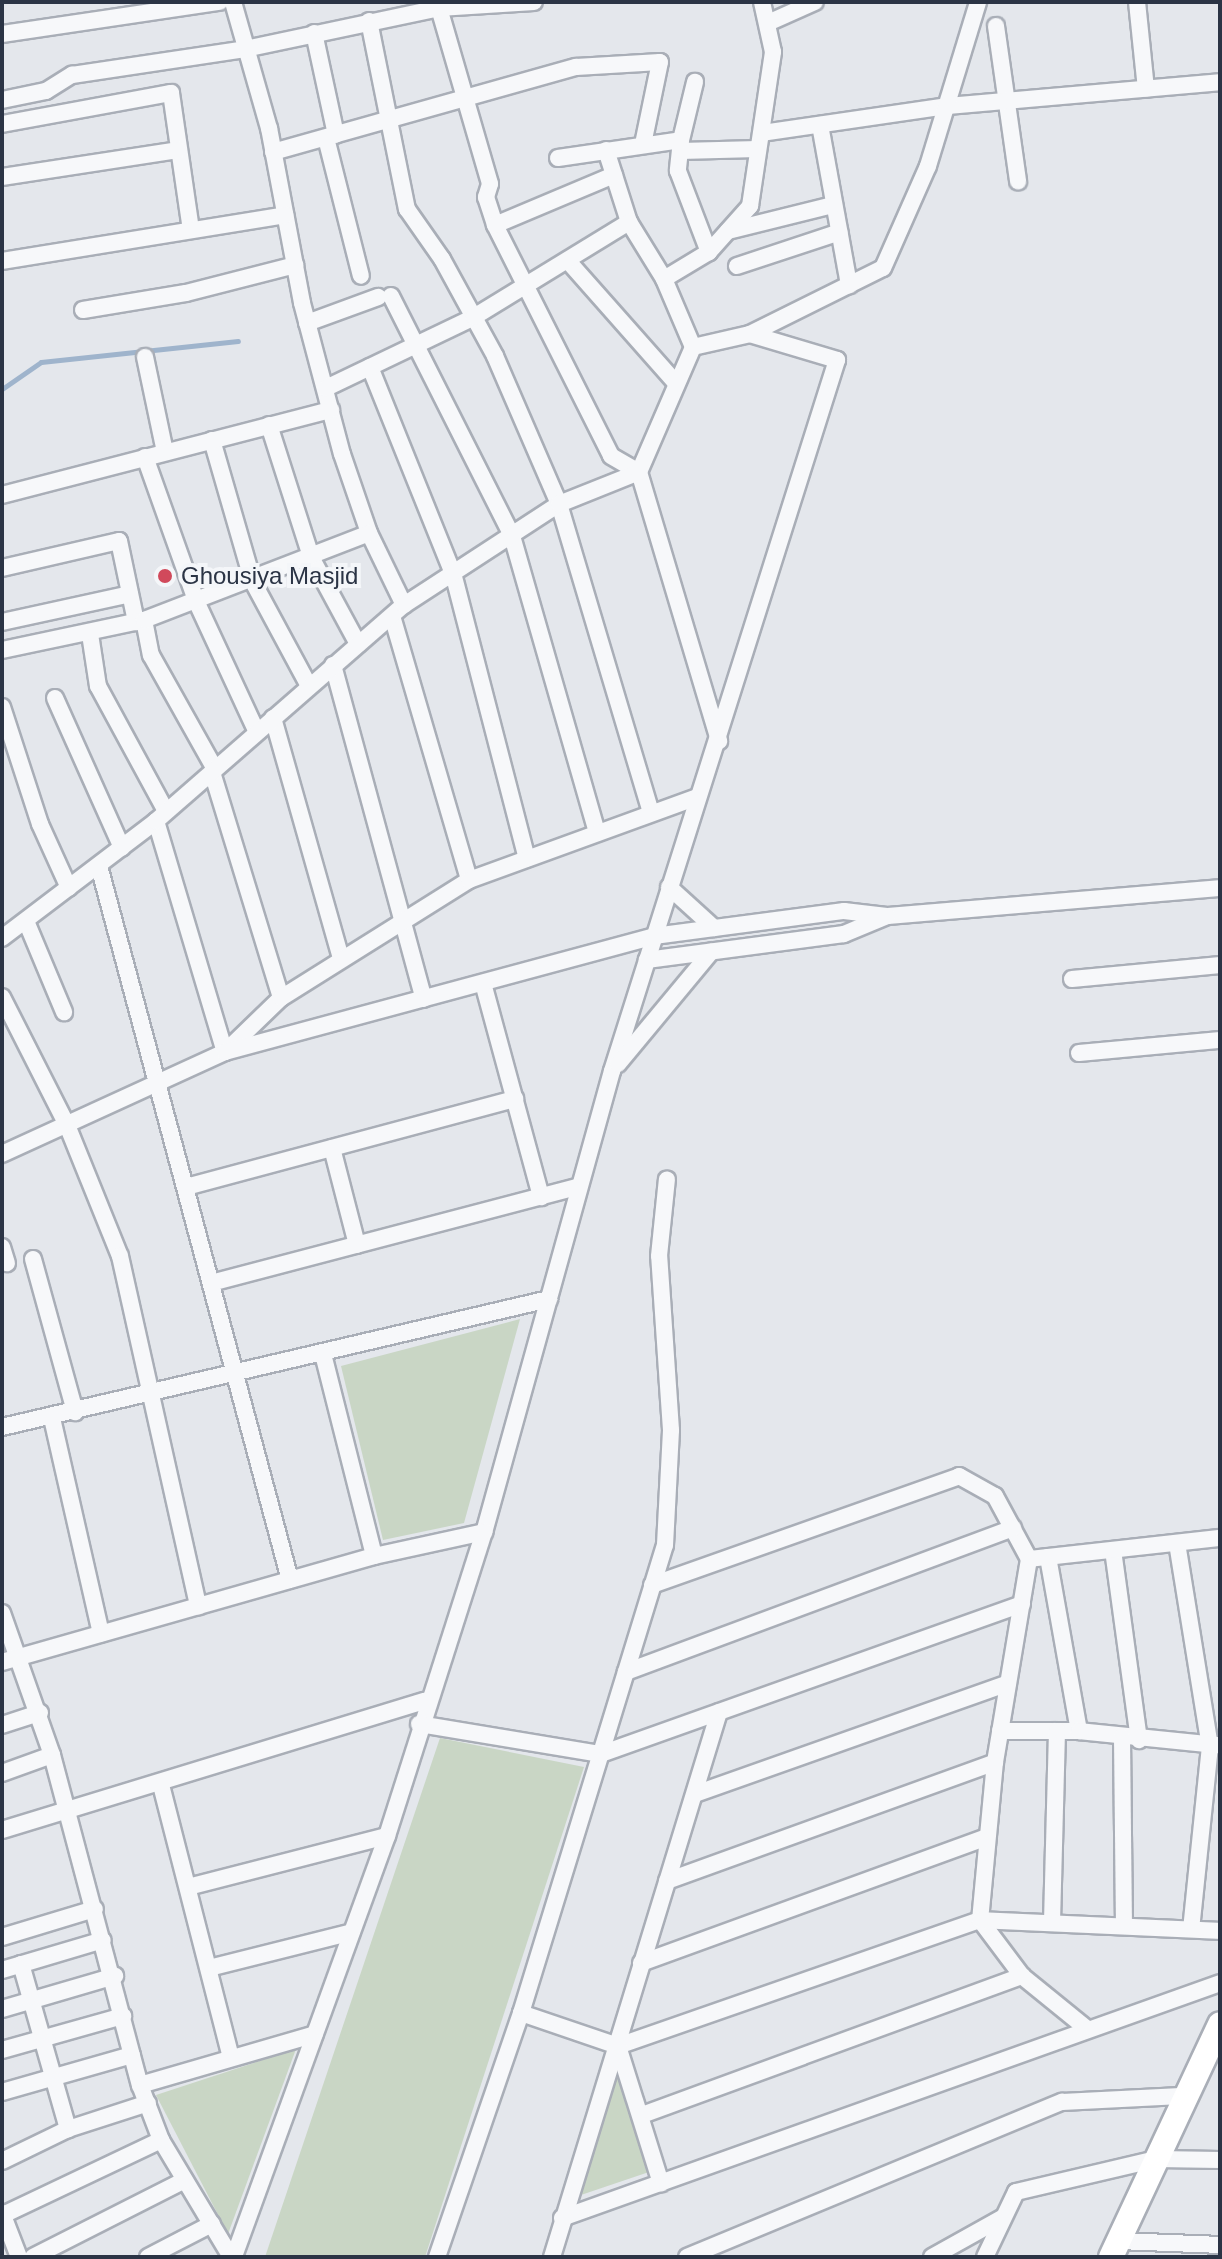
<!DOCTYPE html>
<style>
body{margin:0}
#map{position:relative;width:1222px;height:2259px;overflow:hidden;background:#e4e7ec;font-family:Helvetica,sans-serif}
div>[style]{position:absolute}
.green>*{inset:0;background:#c9d6c5}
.stream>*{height:5px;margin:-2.5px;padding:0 2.5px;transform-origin:2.5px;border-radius:2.5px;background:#9fb4cc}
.roads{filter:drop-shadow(2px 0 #a9aeb7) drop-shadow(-2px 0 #a9aeb7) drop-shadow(0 2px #a9aeb7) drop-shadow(0 -2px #a9aeb7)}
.street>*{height:16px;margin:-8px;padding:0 8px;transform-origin:8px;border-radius:8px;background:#f7f8fa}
.secondary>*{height:24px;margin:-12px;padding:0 12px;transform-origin:12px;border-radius:12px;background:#fff}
.dots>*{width:22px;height:22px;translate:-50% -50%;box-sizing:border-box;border:4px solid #f4f6f9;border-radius:50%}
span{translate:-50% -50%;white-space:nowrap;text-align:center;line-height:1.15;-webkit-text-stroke:8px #f4f6f9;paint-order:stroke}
.poi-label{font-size:24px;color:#2b3445}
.left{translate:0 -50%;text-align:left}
.frame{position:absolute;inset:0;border:4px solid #2b3445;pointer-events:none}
</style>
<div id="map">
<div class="green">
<i style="clip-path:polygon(520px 1319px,464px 1523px,383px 1540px,341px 1366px)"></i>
<i style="clip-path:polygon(440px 1738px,584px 1767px,425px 2257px,265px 2257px)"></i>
<i style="clip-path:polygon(296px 2049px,228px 2234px,156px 2095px)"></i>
<i style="clip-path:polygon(620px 2061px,649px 2172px,578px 2196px)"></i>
</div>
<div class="stream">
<i style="left:2px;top:389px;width:47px;rotate:-34.7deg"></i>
<i style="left:41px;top:362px;width:198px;rotate:-6.1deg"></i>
</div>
<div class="roads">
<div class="street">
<i style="left:233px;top:2px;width:131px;rotate:74.1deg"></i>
<i style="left:269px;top:128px;width:178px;rotate:79.3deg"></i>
<i style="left:302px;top:303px;width:156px;rotate:75.2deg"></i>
<i style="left:342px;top:454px;width:83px;rotate:71.1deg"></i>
<i style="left:369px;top:533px;width:80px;rotate:64.1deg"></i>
<i style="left:1137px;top:2px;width:87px;rotate:84.1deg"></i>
<i style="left:439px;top:8px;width:183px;rotate:73.8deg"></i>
<i style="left:490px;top:184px;width:14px;rotate:107deg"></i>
<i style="left:486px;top:197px;width:29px;rotate:72deg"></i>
<i style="left:495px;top:225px;width:258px;rotate:63.3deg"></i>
<i style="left:611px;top:456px;width:32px;rotate:30deg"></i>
<i style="left:639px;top:472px;width:281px;rotate:73.4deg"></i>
<i style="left:369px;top:21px;width:192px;rotate:78.6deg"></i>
<i style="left:407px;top:209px;width:61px;rotate:55deg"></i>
<i style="left:442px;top:259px;width:111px;rotate:61.3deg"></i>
<i style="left:495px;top:356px;width:161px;rotate:66.6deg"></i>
<i style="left:559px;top:504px;width:322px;rotate:73.4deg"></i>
<i style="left:770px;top:22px;width:49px;rotate:-24deg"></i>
<i style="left:996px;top:26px;width:157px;rotate:81.9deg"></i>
<i style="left:314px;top:33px;width:104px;rotate:77.8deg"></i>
<i style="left:2px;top:34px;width:220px;rotate:-8.4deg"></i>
<i style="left:2px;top:100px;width:45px;rotate:-11.6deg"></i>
<i style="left:46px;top:91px;width:31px;rotate:-32deg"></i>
<i style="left:72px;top:75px;width:175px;rotate:-8.5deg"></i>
<i style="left:245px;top:49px;width:198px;rotate:-11.9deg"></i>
<i style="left:439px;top:8px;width:95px;rotate:-3.6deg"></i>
<i style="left:2px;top:124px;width:172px;rotate:-10.4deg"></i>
<i style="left:171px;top:93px;width:138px;rotate:81.7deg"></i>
<i style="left:820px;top:125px;width:163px;rotate:79.7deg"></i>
<i style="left:762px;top:133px;width:187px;rotate:-8.3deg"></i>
<i style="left:947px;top:106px;width:274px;rotate:-5deg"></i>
<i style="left:326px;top:138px;width:142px;rotate:75.8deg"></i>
<i style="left:681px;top:140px;width:31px;rotate:96deg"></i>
<i style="left:678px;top:171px;width:87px;rotate:69.1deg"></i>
<i style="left:606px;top:150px;width:76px;rotate:72.3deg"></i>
<i style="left:629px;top:222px;width:67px;rotate:58.4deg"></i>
<i style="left:664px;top:279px;width:74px;rotate:66.9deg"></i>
<i style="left:680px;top:151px;width:78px;rotate:-1.5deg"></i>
<i style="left:273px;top:152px;width:315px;rotate:-15.7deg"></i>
<i style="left:576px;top:67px;width:84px;rotate:-3.4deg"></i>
<i style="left:660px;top:62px;width:84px;rotate:101.7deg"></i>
<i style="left:558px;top:158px;width:124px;rotate:-8.3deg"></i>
<i style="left:681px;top:140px;width:60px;rotate:-76.4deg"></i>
<i style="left:2px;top:177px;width:178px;rotate:-8.7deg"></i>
<i style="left:495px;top:225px;width:129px;rotate:-22.8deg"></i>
<i style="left:728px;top:231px;width:108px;rotate:-13.9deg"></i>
<i style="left:2px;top:261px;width:287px;rotate:-9.2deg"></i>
<i style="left:568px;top:261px;width:160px;rotate:48.5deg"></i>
<i style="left:737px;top:266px;width:108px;rotate:-18.3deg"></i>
<i style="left:664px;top:279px;width:52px;rotate:-31deg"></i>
<i style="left:709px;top:252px;width:62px;rotate:-48.3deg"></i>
<i style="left:750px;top:206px;width:156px;rotate:-81.5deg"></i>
<i style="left:773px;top:52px;width:51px;rotate:-102.4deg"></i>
<i style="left:391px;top:296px;width:269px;rotate:63.2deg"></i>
<i style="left:512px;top:536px;width:309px;rotate:74deg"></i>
<i style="left:83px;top:310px;width:104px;rotate:-9.4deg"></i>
<i style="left:186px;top:293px;width:113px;rotate:-14.4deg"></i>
<i style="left:307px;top:323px;width:76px;rotate:-20.1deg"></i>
<i style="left:750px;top:334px;width:148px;rotate:-26.4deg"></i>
<i style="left:883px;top:268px;width:111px;rotate:-66.2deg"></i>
<i style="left:928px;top:166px;width:171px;rotate:-73deg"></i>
<i style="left:145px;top:357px;width:97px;rotate:78.1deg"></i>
<i style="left:370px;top:367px;width:222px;rotate:68.1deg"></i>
<i style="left:453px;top:573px;width:295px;rotate:75.5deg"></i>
<i style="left:326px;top:388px;width:164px;rotate:-25.6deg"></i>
<i style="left:474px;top:317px;width:182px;rotate:-31.5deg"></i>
<i style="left:269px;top:425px;width:139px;rotate:72.3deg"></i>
<i style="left:311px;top:557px;width:99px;rotate:61.6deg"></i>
<i style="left:212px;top:440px;width:148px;rotate:73.9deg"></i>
<i style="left:253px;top:582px;width:118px;rotate:61.7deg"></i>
<i style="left:145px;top:457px;width:155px;rotate:70.4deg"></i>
<i style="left:197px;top:603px;width:142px;rotate:65.1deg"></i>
<i style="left:2px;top:495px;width:340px;rotate:-14.5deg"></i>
<i style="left:2px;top:568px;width:120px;rotate:-13deg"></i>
<i style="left:119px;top:541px;width:83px;rotate:78.1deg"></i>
<i style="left:392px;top:616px;width:275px;rotate:73.7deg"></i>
<i style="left:144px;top:620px;width:36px;rotate:79deg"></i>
<i style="left:151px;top:655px;width:131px;rotate:60.7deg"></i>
<i style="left:2px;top:622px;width:131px;rotate:-12.3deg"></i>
<i style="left:90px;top:634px;width:53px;rotate:81.3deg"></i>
<i style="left:98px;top:686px;width:142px;rotate:61.5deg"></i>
<i style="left:2px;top:650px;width:145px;rotate:-11.9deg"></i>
<i style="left:144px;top:620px;width:241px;rotate:-21.1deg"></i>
<i style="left:333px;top:665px;width:346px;rotate:74.8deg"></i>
<i style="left:55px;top:698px;width:164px;rotate:65.9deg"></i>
<i style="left:2px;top:707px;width:123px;rotate:72deg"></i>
<i style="left:40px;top:824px;width:70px;rotate:65.6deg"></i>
<i style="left:273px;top:718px;width:249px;rotate:74.2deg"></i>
<i style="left:212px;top:772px;width:236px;rotate:73deg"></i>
<i style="left:156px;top:821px;width:241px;rotate:73.4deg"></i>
<i style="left:225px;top:1052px;width:78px;rotate:-44deg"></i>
<i style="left:281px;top:998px;width:222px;rotate:-32.1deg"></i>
<i style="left:469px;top:880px;width:243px;rotate:-20deg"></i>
<i style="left:99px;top:866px;width:739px;rotate:75.02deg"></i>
<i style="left:669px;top:887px;width:61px;rotate:42.3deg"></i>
<i style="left:887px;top:916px;width:334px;rotate:-4.8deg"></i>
<i style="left:26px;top:921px;width:99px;rotate:67.3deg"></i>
<i style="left:2px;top:938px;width:193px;rotate:-37.2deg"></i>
<i style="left:156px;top:821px;width:329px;rotate:-41.1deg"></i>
<i style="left:404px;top:605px;width:185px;rotate:-33.1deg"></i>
<i style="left:559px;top:504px;width:86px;rotate:-21.8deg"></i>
<i style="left:639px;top:472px;width:136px;rotate:-66.6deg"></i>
<i style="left:693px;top:347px;width:58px;rotate:-12.8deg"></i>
<i style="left:750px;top:334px;width:91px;rotate:16.6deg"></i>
<i style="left:837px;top:360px;width:746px;rotate:107.56deg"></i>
<i style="left:612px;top:1071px;width:478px;rotate:105.5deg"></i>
<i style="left:484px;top:1532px;width:319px;rotate:107.7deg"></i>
<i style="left:387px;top:1836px;width:448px;rotate:110deg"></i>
<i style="left:1072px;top:979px;width:149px;rotate:-5.4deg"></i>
<i style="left:483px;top:983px;width:222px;rotate:74.8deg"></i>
<i style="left:2px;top:997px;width:144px;rotate:63.1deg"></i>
<i style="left:67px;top:1125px;width:141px;rotate:68deg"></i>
<i style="left:120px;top:1256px;width:359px;rotate:77.4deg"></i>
<i style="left:1079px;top:1053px;width:142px;rotate:-5.3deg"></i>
<i style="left:618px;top:1064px;width:146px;rotate:-50.3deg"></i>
<i style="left:332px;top:1148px;width:100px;rotate:75.5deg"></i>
<i style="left:2px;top:1154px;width:245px;rotate:-24.6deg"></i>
<i style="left:225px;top:1052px;width:444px;rotate:-15.1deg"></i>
<i style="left:654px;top:936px;width:192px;rotate:-7.5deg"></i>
<i style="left:844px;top:911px;width:43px;rotate:6.6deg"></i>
<i style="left:887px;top:916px;width:47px;rotate:157.3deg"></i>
<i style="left:844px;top:934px;width:199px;rotate:172.5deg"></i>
<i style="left:186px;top:1187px;width:341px;rotate:-15deg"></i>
<i style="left:2px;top:1247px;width:17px;rotate:73deg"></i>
<i style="left:33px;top:1259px;width:159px;rotate:74.6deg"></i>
<i style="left:211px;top:1283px;width:379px;rotate:-14.7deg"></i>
<i style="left:323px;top:1354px;width:208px;rotate:75.8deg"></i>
<i style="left:52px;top:1418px;width:221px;rotate:77.2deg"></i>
<i style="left:2px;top:1427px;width:562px;rotate:-13.17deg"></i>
<i style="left:1177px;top:1543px;width:206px;rotate:80.8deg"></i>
<i style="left:1210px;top:1746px;width:184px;rotate:95.9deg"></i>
<i style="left:1113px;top:1550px;width:192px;rotate:82.2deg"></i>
<i style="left:1048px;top:1557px;width:177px;rotate:79.9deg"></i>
<i style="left:1029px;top:1559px;width:192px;rotate:-6.3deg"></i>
<i style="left:652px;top:1585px;width:326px;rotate:-19.5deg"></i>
<i style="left:959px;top:1476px;width:41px;rotate:29.1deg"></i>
<i style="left:995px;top:1496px;width:72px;rotate:61.6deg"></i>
<i style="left:1029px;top:1559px;width:206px;rotate:99.5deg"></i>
<i style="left:995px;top:1762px;width:159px;rotate:95.4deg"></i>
<i style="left:980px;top:1920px;width:70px;rotate:53.1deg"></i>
<i style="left:1022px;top:1976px;width:82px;rotate:39.1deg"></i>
<i style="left:2px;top:1613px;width:151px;rotate:70.6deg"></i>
<i style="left:52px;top:1755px;width:342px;rotate:75.1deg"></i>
<i style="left:140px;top:2085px;width:59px;rotate:69.1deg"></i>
<i style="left:161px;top:2140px;width:136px;rotate:59.1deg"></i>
<i style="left:2px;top:1662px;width:387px;rotate:-15.9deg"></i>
<i style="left:374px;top:1556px;width:113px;rotate:-12.3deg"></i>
<i style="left:626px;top:1672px;width:413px;rotate:-20.4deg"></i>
<i style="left:419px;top:1724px;width:184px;rotate:9.4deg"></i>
<i style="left:601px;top:1754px;width:447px;rotate:-19.6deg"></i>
<i style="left:2px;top:1725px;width:40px;rotate:-18deg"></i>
<i style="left:1000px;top:1731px;width:79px"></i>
<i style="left:1079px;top:1731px;width:140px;rotate:5.8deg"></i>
<i style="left:1122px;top:1737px;width:186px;rotate:89.4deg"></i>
<i style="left:2px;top:1773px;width:53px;rotate:-19.8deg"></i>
<i style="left:161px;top:1785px;width:281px;rotate:75.6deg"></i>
<i style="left:695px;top:1794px;width:332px;rotate:-19.5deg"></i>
<i style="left:2px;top:1830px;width:442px;rotate:-17deg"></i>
<i style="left:667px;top:1881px;width:349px;rotate:-19.9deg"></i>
<i style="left:188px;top:1887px;width:205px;rotate:-14.4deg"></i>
<i style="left:1052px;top:1922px;width:191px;rotate:-88.5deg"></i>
<i style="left:2px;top:1937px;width:97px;rotate:-16.8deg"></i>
<i style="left:641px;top:1963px;width:368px;rotate:-20deg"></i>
<i style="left:21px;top:1964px;width:172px;rotate:74.1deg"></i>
<i style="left:209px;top:1968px;width:147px;rotate:-14.1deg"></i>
<i style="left:2px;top:1970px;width:105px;rotate:-16.5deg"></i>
<i style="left:2px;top:2009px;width:118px;rotate:-16.3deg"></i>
<i style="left:521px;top:2013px;width:102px;rotate:18.8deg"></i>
<i style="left:618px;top:2046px;width:383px;rotate:-19.2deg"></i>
<i style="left:980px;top:1920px;width:240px;rotate:2.6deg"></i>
<i style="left:618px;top:2046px;width:144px;rotate:72.6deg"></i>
<i style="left:2px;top:2050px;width:126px;rotate:-15.7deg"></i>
<i style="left:140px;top:2085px;width:182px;rotate:-16.2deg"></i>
<i style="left:2px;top:2092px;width:135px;rotate:-15.9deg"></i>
<i style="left:642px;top:2115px;width:405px;rotate:-20.1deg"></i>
<i style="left:2px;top:2161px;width:73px;rotate:-25.9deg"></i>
<i style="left:68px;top:2129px;width:84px;rotate:-18deg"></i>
<i style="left:2px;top:2213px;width:47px;rotate:68.9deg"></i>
<i style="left:3px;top:2215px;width:175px;rotate:-25.4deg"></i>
<i style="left:562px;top:2218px;width:699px;rotate:-19.65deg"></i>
<i style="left:1118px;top:2241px;width:102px;rotate:2.2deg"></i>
<i style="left:33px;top:2257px;width:170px;rotate:-26.9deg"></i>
<i style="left:148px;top:2257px;width:72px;rotate:-27.3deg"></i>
<i style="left:437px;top:2257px;width:258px;rotate:-71deg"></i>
<i style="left:521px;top:2013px;width:490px;rotate:-72.9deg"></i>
<i style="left:665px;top:1545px;width:115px;rotate:-87deg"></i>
<i style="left:671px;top:1430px;width:174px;rotate:-93.9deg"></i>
<i style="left:659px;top:1256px;width:77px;rotate:-84.1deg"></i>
<i style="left:552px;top:2257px;width:570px;rotate:-72.96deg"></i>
<i style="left:687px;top:2257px;width:406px;rotate:-22.5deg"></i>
<i style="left:1062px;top:2102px;width:119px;rotate:-2.9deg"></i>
<i style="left:932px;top:2257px;width:80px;rotate:-29.1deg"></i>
<i style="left:985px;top:2257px;width:72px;rotate:-64.5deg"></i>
<i style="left:1016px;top:2192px;width:145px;rotate:-13.2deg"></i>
<i style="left:1157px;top:2159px;width:63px;rotate:0.9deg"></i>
</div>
<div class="secondary">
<i style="left:1111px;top:2257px;width:257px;rotate:-64.9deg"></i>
</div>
</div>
<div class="dots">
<i style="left:165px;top:576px;background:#d1495b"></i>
</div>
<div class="poi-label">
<span class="left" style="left:181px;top:576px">Ghousiya Masjid</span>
</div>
<div class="frame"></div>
</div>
